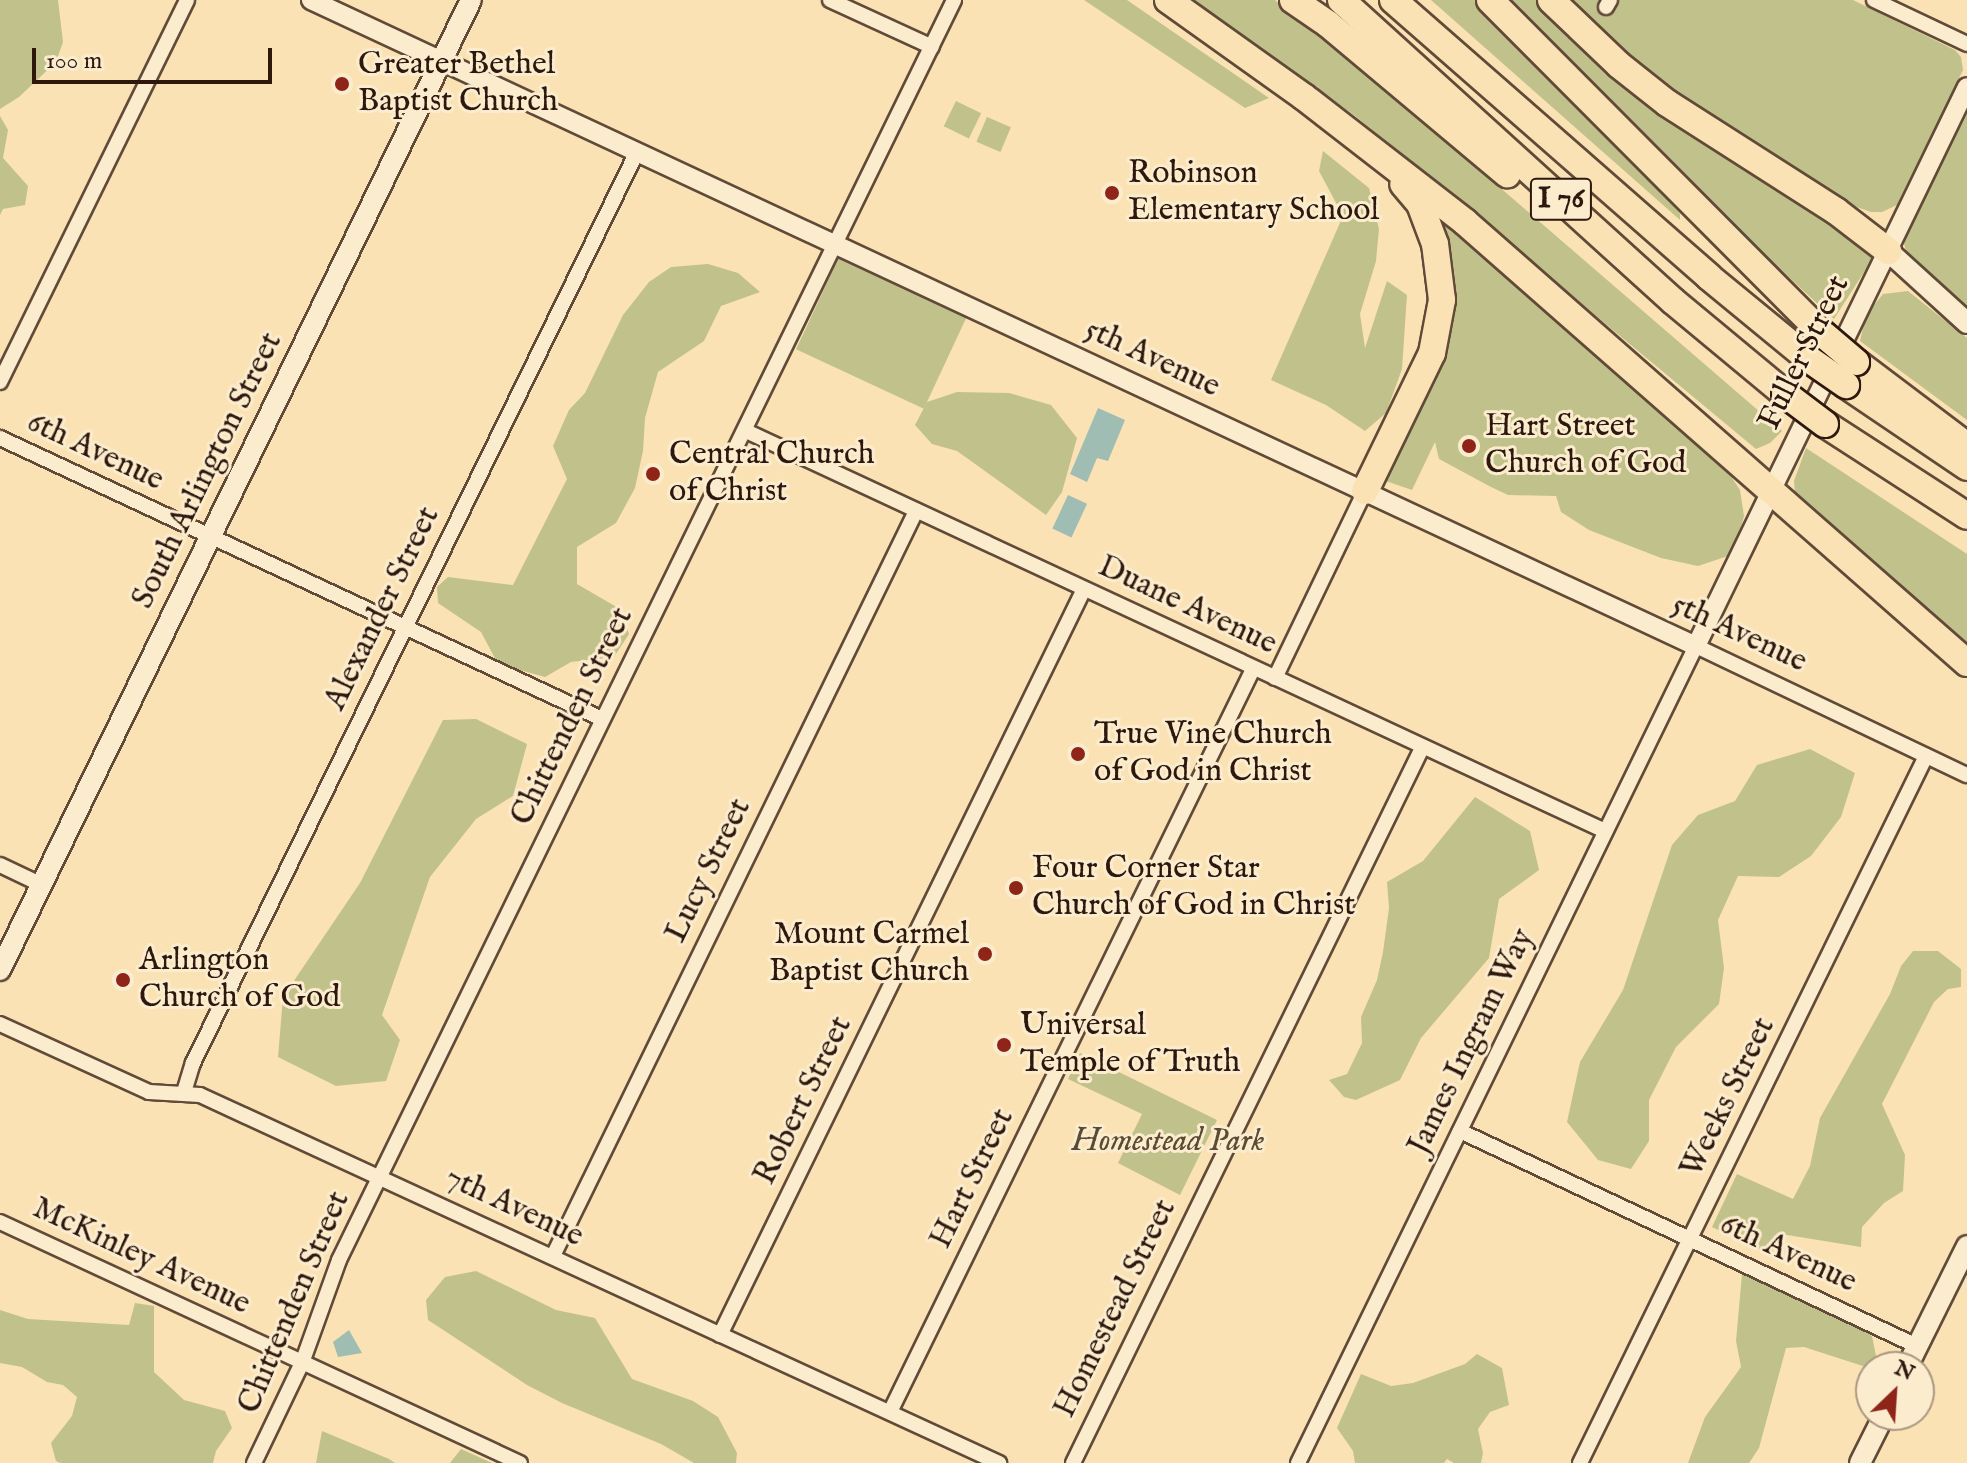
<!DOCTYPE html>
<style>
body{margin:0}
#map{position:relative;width:1967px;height:1463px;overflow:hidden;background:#fbe2b4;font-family:"IM FELL English",serif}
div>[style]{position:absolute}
.green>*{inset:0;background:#c1c28b;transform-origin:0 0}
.water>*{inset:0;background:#9fbdb2;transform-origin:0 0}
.roads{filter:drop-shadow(2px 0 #614a38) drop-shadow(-2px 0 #614a38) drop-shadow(0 2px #614a38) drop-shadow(0 -2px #614a38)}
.minor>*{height:14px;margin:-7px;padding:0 7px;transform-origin:7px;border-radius:7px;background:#fcecce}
.tertiary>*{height:18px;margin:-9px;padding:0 9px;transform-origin:9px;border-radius:9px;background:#fcecce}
.secondary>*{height:20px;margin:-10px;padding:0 10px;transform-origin:10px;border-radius:10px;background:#fcecce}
.motorway>*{height:26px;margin:-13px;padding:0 13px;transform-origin:13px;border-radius:13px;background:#fbe2b4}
.bridges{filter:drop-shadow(2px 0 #2e180e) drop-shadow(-2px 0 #2e180e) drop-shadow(0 2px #2e180e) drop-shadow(0 -2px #2e180e)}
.motorway-bridge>*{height:26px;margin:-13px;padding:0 13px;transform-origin:13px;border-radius:13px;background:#fbe2b4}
.dots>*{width:22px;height:22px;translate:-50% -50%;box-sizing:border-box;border:4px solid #fcecce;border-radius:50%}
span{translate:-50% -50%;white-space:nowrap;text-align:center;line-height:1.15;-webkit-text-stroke:6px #fcecce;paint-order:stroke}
.shield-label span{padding:2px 6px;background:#fcecce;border:2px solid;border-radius:6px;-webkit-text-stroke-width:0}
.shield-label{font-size:30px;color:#2e180e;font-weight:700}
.poi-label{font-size:32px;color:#2e180e}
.left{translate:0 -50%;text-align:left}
.right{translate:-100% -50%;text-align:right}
.street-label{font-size:32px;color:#2e180e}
.park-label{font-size:32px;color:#5a4b34;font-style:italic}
.north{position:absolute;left:1855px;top:1351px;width:80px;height:80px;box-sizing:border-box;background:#fcecce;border:2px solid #aa9781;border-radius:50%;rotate:25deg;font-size:22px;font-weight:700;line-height:32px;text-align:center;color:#2e180e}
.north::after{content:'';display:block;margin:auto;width:28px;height:36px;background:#8f2418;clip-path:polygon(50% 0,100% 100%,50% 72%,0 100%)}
.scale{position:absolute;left:32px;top:48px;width:240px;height:36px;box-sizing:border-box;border:4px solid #2e180e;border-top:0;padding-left:10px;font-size:24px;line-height:28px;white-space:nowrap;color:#2e180e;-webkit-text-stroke:6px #fcecce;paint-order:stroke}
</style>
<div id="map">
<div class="green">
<i style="clip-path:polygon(0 0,58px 0,63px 42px,56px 62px,19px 97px,0 109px)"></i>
<i style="clip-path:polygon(1084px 0,1127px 0,1269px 98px,1245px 108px)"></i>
<i style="clip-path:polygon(1187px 0,1275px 0,1416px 115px,1782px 431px,1770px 443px,1756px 449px,1354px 115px)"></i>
<i style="clip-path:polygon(1431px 0,1479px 0,1646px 174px,1680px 214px,1680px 220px)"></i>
<i style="clip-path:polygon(1506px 0,1536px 0,1587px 51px,1866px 242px,1873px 258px,1834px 319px,1693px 189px)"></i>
<i style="clip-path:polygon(1564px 0,1853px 0,1955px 50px,1961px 57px,1963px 70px,1897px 205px,1882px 212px,1871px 212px,1845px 203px,1671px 93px)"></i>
<i style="left:956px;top:101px;width:28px;height:28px;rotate:26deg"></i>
<i style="clip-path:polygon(1967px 109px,1967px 307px,1906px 251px,1903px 240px)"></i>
<i style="clip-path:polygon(0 116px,8px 130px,3px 158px,28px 186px,25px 205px,3px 209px,0 215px)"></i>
<i style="left:987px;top:117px;width:26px;height:27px;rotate:23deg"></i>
<i style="clip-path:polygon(1323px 151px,1369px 188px,1379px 229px,1376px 261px,1360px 314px,1365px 348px,1387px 281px,1407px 295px,1402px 369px,1386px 413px,1365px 431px,1326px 405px,1271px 380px,1343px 216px,1319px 171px)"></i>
<i style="clip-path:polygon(1438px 208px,1728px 472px,1740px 490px,1744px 516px,1734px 554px,1698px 566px,1661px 558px,1589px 530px,1561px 512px,1556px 496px,1508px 495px,1491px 487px,1439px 459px,1435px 442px,1412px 490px,1383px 480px,1437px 359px,1434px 214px)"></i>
<i style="left:840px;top:255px;width:141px;height:104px;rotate:25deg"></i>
<i style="clip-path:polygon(708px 264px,738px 273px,760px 292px,721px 306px,704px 341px,658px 372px,645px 418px,643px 451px,635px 488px,616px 523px,577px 547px,577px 584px,620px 609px,629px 634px,614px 657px,571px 662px,545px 677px,498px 664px,481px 632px,438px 603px,437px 587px,448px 577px,513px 585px,567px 479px,553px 446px,569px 410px,585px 393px,623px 315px,649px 282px,671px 267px)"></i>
<i style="clip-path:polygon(1908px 291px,1967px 338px,1967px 420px,1860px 341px,1866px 315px,1883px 294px)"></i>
<i style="clip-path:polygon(957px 392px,1009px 393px,1051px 405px,1077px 438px,1062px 492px,1046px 515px,957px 451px,932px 444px,915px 425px,927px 402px)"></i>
<i style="clip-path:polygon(1806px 448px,1967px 554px,1967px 647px,1795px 493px,1794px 481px)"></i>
<i style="clip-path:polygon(476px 719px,527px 744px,513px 796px,476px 819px,430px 877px,382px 1015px,400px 1040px,386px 1081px,336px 1086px,278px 1057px,283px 997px,360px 883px,443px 720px)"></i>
<i style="clip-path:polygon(1810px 749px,1855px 773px,1841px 817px,1811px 856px,1779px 877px,1738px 876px,1718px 920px,1724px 968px,1719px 1004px,1676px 1047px,1649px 1100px,1649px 1141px,1631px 1169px,1598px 1160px,1567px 1122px,1580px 1062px,1623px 990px,1672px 845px,1698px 815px,1735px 801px,1757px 765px)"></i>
<i style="clip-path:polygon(1475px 797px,1530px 831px,1539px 870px,1499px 899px,1489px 958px,1421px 1038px,1400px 1080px,1356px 1100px,1344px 1097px,1329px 1080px,1347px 1074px,1362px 1043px,1361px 1017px,1377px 980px,1383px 952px,1389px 908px,1387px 882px,1423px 861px)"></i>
<i style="clip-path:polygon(1913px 951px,1938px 951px,1961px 969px,1961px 987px,1948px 989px,1934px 1002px,1882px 1104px,1905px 1155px,1903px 1191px,1884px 1203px,1862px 1227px,1861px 1247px,1781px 1234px,1771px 1255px,1712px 1227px,1737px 1174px,1793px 1199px,1810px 1166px,1820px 1118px,1890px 994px,1901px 966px)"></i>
<i style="clip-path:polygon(1080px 1053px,1217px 1120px,1180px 1195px,1118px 1163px,1142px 1114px,1068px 1079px)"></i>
<i style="clip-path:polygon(476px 1271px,556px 1310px,595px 1318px,632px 1379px,693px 1401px,718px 1417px,737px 1453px,736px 1463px,694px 1463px,661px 1444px,562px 1403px,527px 1385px,428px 1320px,426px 1300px,445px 1277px)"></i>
<i style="clip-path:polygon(1742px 1274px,1787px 1291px,1863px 1330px,1872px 1336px,1876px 1356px,1869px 1368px,1804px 1347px,1786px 1348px,1759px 1448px,1749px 1463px,1688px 1463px,1705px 1417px,1741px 1367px,1736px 1341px)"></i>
<i style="clip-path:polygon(135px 1303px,154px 1306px,154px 1372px,184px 1400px,225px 1411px,232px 1428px,216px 1451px,213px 1463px,60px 1463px,56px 1461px,51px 1443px,72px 1416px,77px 1397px,63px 1385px,47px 1382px,22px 1367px,0 1363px,0 1310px,28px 1319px,129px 1325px)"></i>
<i style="clip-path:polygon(1477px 1354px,1502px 1368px,1509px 1405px,1490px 1412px,1478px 1429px,1483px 1453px,1481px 1463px,1454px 1463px,1447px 1459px,1444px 1463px,1355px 1463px,1353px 1451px,1337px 1428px,1361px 1374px,1391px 1386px,1413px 1383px,1465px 1364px)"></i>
<i style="clip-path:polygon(322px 1431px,389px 1459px,395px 1463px,316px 1463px)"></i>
<i style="clip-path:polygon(461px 1449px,492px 1463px,450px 1463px)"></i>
</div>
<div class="water">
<i style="clip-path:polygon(1098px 408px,1125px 420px,1108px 461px,1097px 458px,1087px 482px,1070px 474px)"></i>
<i style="left:1068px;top:495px;width:21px;height:37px;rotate:25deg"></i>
<i style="clip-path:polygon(349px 1330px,362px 1353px,338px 1357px,333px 1342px)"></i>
</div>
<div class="roads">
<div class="minor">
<i style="left:830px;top:0;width:112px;rotate:24.7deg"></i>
<i style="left:1874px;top:0;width:103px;rotate:25.3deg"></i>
<i style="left:1606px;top:7px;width:8px;rotate:-60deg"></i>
<i style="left:0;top:382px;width:425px;rotate:-63.9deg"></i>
<i style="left:746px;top:431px;width:948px;rotate:24.97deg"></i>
<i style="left:0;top:438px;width:664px;rotate:25.02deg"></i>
<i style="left:1275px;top:678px;width:208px;rotate:-64.3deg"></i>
<i style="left:0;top:865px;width:44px;rotate:25.4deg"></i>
<i style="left:0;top:1024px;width:164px;rotate:24.5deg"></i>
<i style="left:149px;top:1092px;width:51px;rotate:3.4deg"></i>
<i style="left:200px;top:1095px;width:880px;rotate:24.73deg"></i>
<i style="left:184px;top:1092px;width:30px;rotate:-73deg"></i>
<i style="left:193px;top:1063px;width:1013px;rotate:-64.02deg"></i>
<i style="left:1460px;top:1131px;width:505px;rotate:25.2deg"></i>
<i style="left:0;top:1222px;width:573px;rotate:24.87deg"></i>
<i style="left:553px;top:1256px;width:829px;rotate:-64.02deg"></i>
<i style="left:720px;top:1335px;width:830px;rotate:-63.99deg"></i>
<i style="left:890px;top:1412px;width:827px;rotate:-63.96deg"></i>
<i style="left:254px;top:1463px;width:111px;rotate:-64.4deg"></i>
<i style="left:302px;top:1363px;width:109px;rotate:-70.2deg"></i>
<i style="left:339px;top:1260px;width:1402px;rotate:-63.98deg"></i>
<i style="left:1073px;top:1463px;width:796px;rotate:-63.98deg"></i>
<i style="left:1298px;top:1463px;width:909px;rotate:-64.03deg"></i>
<i style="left:1696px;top:646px;width:300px;rotate:25.5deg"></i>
<i style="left:1580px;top:1463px;width:787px;rotate:-63.92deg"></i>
</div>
<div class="tertiary">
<i style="left:311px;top:0;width:1528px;rotate:25.01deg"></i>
<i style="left:1696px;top:646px;width:621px;rotate:-64.14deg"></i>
</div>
<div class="secondary">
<i style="left:1888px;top:251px;width:107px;rotate:42.3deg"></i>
<i style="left:0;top:970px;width:1078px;rotate:-64.1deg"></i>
<i style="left:1907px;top:1367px;width:135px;rotate:-63.6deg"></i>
<i style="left:1860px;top:1463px;width:54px;rotate:-63.4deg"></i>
</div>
<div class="motorway">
<i style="left:1168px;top:0;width:167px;rotate:35.5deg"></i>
<i style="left:1304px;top:97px;width:204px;rotate:37.8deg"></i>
<i style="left:1465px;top:222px;width:668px;rotate:41.3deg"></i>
<i style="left:1293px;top:0;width:42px;rotate:34.4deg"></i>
<i style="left:1328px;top:24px;width:234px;rotate:40deg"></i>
<i style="left:1341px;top:0;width:448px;rotate:42.2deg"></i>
<i style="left:1673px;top:301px;width:146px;rotate:39.7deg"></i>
<i style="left:1393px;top:0;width:420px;rotate:41.2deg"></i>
<i style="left:1709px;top:277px;width:131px;rotate:39.4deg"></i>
<i style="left:1490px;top:0;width:473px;rotate:45.1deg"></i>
<i style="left:1551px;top:0;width:94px;rotate:43.7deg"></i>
<i style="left:1619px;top:65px;width:61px;rotate:38.4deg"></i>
<i style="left:1667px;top:103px;width:201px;rotate:32.6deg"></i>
<i style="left:1836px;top:211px;width:66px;rotate:37.6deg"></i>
<i style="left:1856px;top:362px;width:139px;rotate:37.1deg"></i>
<i style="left:1846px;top:385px;width:146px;rotate:34.1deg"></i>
<i style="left:1825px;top:424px;width:169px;rotate:32.9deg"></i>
<i style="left:1365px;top:491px;width:153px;rotate:-64.1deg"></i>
<i style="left:1432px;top:353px;width:54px;rotate:-79.3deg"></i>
<i style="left:1442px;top:300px;width:56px;rotate:-97.1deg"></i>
<i style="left:1435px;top:244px;width:43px;rotate:-110.6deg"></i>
<i style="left:1420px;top:204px;width:26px;rotate:-130deg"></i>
</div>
</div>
<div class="bridges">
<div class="motorway-bridge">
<i style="left:1824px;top:335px;width:42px;rotate:40.2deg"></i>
<i style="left:1810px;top:360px;width:44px;rotate:34.8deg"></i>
<i style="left:1785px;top:394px;width:50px;rotate:36.9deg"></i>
</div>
</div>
<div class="dots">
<i style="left:342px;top:84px;background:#8f2418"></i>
<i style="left:1112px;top:193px;background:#8f2418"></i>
<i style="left:1469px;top:446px;background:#8f2418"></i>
<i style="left:653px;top:474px;background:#8f2418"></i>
<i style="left:1078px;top:754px;background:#8f2418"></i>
<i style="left:1016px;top:888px;background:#8f2418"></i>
<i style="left:985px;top:954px;background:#8f2418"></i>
<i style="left:123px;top:980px;background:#8f2418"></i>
<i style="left:1004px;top:1045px;background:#8f2418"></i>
</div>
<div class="shield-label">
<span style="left:1561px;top:199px">I 76</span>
</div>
<div class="poi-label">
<span class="left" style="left:358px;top:84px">Greater Bethel<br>Baptist Church</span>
<span class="left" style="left:1128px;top:193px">Robinson<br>Elementary School</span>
<span class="left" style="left:1485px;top:446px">Hart Street<br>Church of God</span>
<span class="left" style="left:669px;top:474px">Central Church<br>of Christ</span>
<span class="left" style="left:1094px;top:754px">True Vine Church<br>of God in Christ</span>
<span class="left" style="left:1032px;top:888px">Four Corner Star<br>Church of God in Christ</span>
<span class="right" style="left:969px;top:954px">Mount Carmel<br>Baptist Church</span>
<span class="left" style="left:139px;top:980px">Arlington<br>Church of God</span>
<span class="left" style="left:1020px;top:1045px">Universal<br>Temple of Truth</span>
</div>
<div class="street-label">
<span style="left:1805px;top:353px;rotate:-64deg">Fuller Street</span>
<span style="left:1152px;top:359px;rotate:25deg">5th Avenue</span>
<span style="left:95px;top:452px;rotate:25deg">6th Avenue</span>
<span style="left:208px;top:471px;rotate:-64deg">South Arlington Street</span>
<span style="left:1187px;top:606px;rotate:25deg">Duane Avenue</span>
<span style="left:383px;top:609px;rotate:-64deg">Alexander Street</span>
<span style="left:1739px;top:634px;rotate:25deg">5th Avenue</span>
<span style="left:573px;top:717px;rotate:-64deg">Chittenden Street</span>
<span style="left:709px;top:871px;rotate:-64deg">Lucy Street</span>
<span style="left:1472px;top:1042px;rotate:-64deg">James Ingram Way</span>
<span style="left:1729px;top:1098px;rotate:-64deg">Weeks Street</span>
<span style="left:804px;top:1101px;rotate:-64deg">Robert Street</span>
<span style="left:973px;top:1179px;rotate:-64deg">Hart Street</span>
<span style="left:514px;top:1208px;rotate:25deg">7th Avenue</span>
<span style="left:1788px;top:1254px;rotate:25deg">6th Avenue</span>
<span style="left:141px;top:1257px;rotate:25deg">McKinley Avenue</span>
<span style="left:295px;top:1303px;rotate:-67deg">Chittenden Street</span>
<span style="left:1116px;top:1309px;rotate:-64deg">Homestead Street</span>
</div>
<div class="park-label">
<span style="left:1168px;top:1142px">Homestead Park</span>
</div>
<div class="north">N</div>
<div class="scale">100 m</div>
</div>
